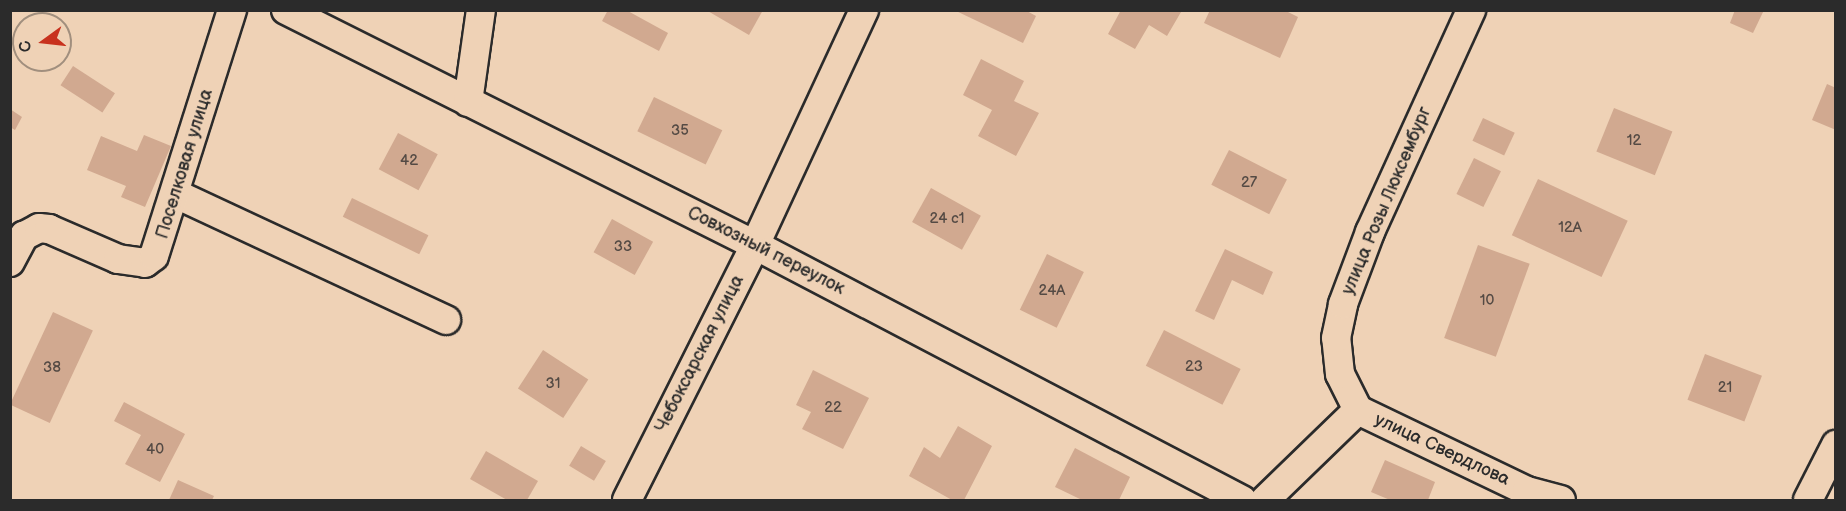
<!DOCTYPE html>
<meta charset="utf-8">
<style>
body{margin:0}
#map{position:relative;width:1846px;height:511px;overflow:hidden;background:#efd2b6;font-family:"Balsamiq Sans",sans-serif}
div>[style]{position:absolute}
.building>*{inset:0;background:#d1a990;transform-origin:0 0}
.roads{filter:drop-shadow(2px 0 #2b2b2b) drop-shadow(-2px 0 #2b2b2b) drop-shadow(0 2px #2b2b2b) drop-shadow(0 -2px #2b2b2b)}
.minor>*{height:28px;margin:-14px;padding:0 14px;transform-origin:14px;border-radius:14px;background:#efd2b6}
span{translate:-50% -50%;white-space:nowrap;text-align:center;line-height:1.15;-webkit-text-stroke:4.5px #efd2b6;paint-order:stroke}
.number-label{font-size:15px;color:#544a44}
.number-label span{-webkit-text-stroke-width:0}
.street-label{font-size:18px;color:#2b2b2b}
.frame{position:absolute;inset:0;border:12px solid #2b2b2b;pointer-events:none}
.north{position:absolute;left:12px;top:12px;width:60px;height:60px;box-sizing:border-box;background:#efd2b6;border:2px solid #a18f7e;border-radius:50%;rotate:255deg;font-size:16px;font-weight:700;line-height:24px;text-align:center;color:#2b2b2b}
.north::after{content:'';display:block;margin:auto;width:21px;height:27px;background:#c8321e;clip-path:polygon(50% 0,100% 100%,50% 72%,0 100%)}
</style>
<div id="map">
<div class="building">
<i style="clip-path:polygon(608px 10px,626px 10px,668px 33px,659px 51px,602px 21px)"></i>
<i style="clip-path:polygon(706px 10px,763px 10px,749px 35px)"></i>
<i style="clip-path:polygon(954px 10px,1025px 10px,1036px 16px,1023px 43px)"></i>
<i style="clip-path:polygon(1121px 10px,1179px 10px,1181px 12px,1167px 36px,1149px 25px,1135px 49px,1108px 34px)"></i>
<i style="clip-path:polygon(1210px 10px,1284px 10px,1298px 17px,1280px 58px,1204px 23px)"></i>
<i style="clip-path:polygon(1735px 10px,1764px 10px,1753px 33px,1730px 23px)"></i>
<i style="clip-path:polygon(981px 59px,1024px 81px,1014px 101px,1039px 113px,1016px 156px,978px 136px,992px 110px,963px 95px)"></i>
<i style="left:73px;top:66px;width:50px;height:23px;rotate:33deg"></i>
<i style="clip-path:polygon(1827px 84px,1836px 88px,1836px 130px,1812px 120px)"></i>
<i style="left:654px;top:97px;width:76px;height:38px;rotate:26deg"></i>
<i style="left:1614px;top:108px;width:63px;height:47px;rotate:22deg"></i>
<i style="clip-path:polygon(10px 109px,22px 117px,15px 130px,10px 127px)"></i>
<i style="left:1483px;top:118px;width:35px;height:25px;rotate:25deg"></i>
<i style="left:398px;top:133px;width:45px;height:41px;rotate:28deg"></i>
<i style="clip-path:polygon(144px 135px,171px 146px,145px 207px,121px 197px,126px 186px,87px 170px,101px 136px,137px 151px)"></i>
<i style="left:1229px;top:150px;width:65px;height:39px;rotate:27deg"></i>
<i style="left:1474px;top:158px;width:30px;height:40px;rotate:26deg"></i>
<i style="left:1538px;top:179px;width:99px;height:62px;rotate:25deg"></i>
<i style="left:931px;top:188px;width:57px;height:39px;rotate:29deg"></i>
<i style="left:352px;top:198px;width:85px;height:21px;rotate:26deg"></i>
<i style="left:612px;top:219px;width:47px;height:38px;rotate:29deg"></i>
<i style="left:1478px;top:245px;width:55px;height:99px;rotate:20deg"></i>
<i style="clip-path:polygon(1225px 249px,1273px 272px,1263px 295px,1232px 280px,1214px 320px,1195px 311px)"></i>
<i style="left:1047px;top:254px;width:41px;height:62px;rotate:26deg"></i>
<i style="left:53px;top:312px;width:44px;height:102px;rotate:25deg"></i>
<i style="left:1164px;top:330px;width:86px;height:40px;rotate:27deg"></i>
<i style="left:543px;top:350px;width:54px;height:46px;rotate:33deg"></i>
<i style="left:1705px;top:354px;width:61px;height:49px;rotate:21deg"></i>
<i style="clip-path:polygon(813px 370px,869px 398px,843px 449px,802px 429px,811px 412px,796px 405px)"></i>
<i style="clip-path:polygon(124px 402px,185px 434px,160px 482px,125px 464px,141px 435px,114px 421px)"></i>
<i style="clip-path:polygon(958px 426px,992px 446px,964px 500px,952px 500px,909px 476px,924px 447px,940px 458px)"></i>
<i style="left:581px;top:446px;width:29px;height:23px;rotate:31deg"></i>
<i style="clip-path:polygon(1075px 448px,1130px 477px,1119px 500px,1082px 500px,1055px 487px)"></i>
<i style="clip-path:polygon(486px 451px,538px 481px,527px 500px,507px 500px,470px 479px)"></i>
<i style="clip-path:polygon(1385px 460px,1435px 482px,1428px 500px,1390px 500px,1371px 492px)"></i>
<i style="clip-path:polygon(178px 480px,214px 496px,212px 500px,169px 500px)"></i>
</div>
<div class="roads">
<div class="minor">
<i style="left:286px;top:10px;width:525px;rotate:26.61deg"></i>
<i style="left:755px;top:245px;width:550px;rotate:27.64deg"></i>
<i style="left:468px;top:102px;width:93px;rotate:-82deg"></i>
<i style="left:176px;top:194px;width:298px;rotate:25deg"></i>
<i style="left:10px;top:262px;width:30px;rotate:-62deg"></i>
<i style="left:24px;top:236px;width:17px;rotate:-28deg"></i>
<i style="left:39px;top:228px;width:10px;rotate:6deg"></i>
<i style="left:49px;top:229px;width:75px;rotate:23.5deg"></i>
<i style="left:118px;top:259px;width:27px;rotate:8deg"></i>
<i style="left:145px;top:263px;width:11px;rotate:-38deg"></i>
<i style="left:154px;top:256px;width:258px;rotate:-72.4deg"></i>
<i style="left:1358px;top:410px;width:187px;rotate:25.6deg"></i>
<i style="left:1527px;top:491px;width:35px;rotate:15deg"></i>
<i style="left:627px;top:500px;width:285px;rotate:-63.3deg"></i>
<i style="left:755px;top:245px;width:259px;rotate:-65.1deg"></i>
<i style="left:1265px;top:500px;width:129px;rotate:-44.1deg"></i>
<i style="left:1358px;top:410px;width:40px;rotate:-116.6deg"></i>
<i style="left:1340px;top:374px;width:36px;rotate:-96deg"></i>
<i style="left:1336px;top:338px;width:35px;rotate:-78deg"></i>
<i style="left:1343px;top:304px;width:77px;rotate:-69.4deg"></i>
<i style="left:1370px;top:232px;width:244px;rotate:-65.5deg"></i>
<i style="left:1808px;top:500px;width:62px;rotate:-63deg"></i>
</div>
</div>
<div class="number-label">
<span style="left:680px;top:131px">35</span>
<span style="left:1634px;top:141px">12</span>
<span style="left:409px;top:161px">42</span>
<span style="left:1249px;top:183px">27</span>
<span style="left:947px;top:219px">24 с1</span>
<span style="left:1570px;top:228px">12А</span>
<span style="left:623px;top:247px">33</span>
<span style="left:1052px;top:291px">24А</span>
<span style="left:1487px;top:301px">10</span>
<span style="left:1194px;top:367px">23</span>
<span style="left:52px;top:368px">38</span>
<span style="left:553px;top:384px">31</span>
<span style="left:1725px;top:388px">21</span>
<span style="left:833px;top:408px">22</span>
<span style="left:155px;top:450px">40</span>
</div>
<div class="street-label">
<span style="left:185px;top:164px;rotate:-73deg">Поселковая улица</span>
<span style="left:1387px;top:201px;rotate:-67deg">улица Розы Люксембург</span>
<span style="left:766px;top:251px;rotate:27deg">Совхозный переулок</span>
<span style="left:700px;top:354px;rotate:-63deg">Чебоксарская улица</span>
<span style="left:1442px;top:450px;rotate:25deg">улица Свердлова</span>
</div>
<div class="frame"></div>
<div class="north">С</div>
</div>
